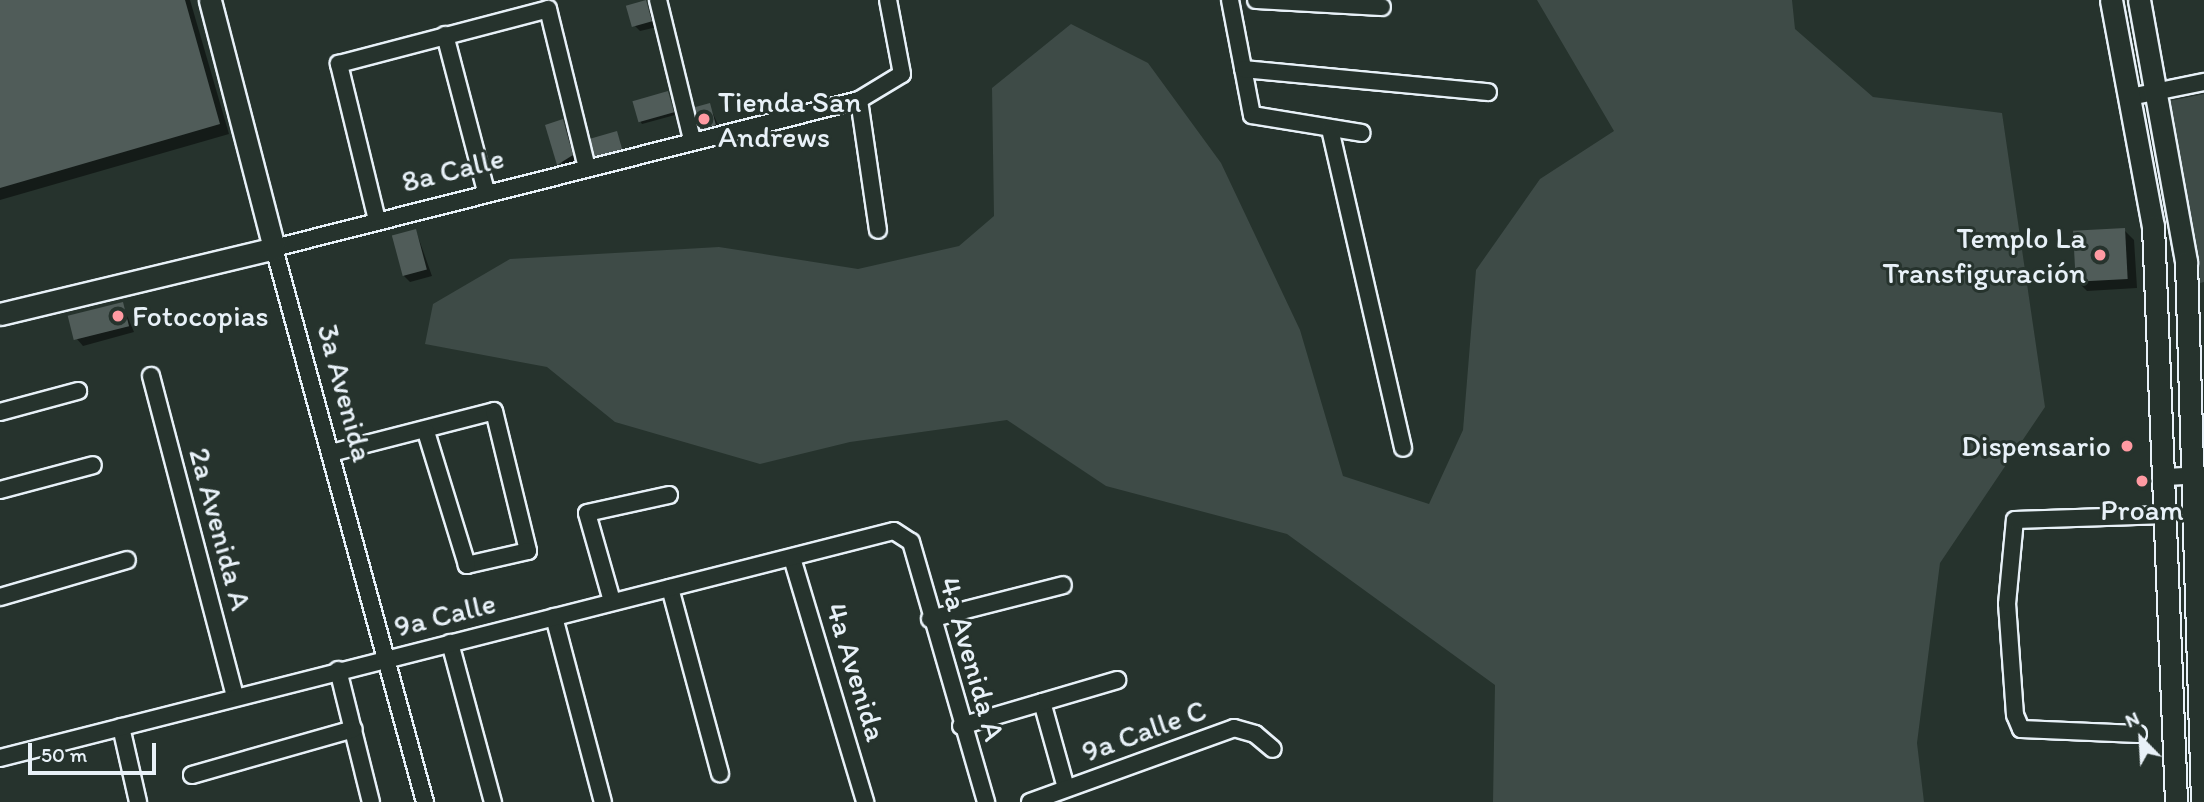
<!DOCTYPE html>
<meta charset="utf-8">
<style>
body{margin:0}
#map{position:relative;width:2204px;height:802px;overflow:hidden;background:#26332d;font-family:Itim,sans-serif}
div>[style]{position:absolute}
.green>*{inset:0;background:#3e4b47}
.shadow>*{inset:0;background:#0007}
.building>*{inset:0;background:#505c59;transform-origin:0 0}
.roads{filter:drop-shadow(2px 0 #e8f1f8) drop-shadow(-2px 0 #e8f1f8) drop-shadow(0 2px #e8f1f8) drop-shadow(0 -2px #e8f1f8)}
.minor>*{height:16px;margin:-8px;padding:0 8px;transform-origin:8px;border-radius:8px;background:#26332d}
.tertiary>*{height:21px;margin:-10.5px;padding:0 10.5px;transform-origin:10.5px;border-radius:10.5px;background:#26332d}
.dots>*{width:19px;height:19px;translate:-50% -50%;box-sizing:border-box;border:4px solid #26332d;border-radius:50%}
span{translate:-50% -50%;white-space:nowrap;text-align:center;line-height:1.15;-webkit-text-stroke:6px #26332d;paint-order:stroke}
.poi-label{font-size:30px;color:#e8f1f8}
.left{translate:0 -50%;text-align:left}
.right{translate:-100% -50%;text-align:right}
.street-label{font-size:30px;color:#e8f1f8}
.north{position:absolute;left:2106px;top:704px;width:70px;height:70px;-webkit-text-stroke:5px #26332d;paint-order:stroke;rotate:336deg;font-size:19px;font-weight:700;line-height:28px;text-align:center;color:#e8f1f8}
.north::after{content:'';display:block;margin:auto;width:24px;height:32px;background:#e8f1f8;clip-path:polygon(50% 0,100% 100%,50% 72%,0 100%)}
.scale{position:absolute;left:28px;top:743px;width:128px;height:32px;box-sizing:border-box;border:4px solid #e8f1f8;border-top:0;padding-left:9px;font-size:21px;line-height:24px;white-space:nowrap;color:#e8f1f8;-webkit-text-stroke:5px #26332d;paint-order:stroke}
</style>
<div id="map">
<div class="green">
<i style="clip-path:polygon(1537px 0,1792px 0,1795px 29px,1873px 97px,2002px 113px,2045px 407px,1940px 563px,1917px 743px,1924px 802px,1493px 802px,1495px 685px,1287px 534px,1106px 486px,1007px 420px,850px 442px,760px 464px,615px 422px,547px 367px,425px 344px,433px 304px,510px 259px,719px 247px,858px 269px,959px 246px,994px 216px,992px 88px,1071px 24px,1148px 63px,1221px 163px,1300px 330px,1343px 476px,1429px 504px,1463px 430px,1476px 270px,1540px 179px,1614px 131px)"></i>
<i style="clip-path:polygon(2204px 94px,2204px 282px,2200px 283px,2169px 101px)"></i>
</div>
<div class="shadow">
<i style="clip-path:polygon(0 0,190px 0,229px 134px,0 200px)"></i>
<i style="clip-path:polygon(645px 2px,657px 27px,640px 31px,634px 25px)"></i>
<i style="clip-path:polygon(667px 93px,675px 115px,642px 124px,640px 121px)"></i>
<i style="clip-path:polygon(709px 105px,721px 131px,708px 135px,702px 128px)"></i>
<i style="clip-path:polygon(563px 121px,578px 161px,565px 170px,547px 126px)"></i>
<i style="clip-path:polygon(617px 133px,623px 152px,599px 158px,596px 155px)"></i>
<i style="clip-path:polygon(2124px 230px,2134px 240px,2137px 288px,2087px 291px,2077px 281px)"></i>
<i style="clip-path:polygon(416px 231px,432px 276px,410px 282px,404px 276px)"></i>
<i style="clip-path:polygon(122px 304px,134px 332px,83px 346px,77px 339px)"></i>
</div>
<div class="building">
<i style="clip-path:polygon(0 0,185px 0,220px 124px,0 188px)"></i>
<i style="left:646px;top:0;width:22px;height:21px;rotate:74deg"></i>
<i style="left:668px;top:91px;width:22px;height:37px;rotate:74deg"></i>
<i style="left:710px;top:103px;width:23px;height:16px;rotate:75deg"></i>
<i style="clip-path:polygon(563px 119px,573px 155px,557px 165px,545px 125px)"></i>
<i style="left:617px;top:131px;width:19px;height:28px;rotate:74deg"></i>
<i style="left:2125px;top:228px;width:51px;height:52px;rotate:87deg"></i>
<i style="left:416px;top:229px;width:42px;height:25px;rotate:75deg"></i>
<i style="left:123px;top:302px;width:25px;height:57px;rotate:76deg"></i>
</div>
<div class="roads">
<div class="minor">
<i style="left:658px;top:0;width:144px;rotate:76.3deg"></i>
<i style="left:1230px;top:0;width:117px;rotate:79.2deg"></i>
<i style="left:1252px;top:115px;width:111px;rotate:9.3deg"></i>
<i style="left:1256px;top:0;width:126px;rotate:3.2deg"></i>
<i style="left:445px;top:35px;width:161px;rotate:75.3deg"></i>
<i style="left:1243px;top:69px;width:246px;rotate:5.4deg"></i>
<i style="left:2130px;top:97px;width:76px;rotate:-11.5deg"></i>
<i style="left:859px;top:100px;width:131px;rotate:81.7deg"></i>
<i style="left:1330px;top:129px;width:327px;rotate:77.1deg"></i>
<i style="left:377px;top:220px;width:161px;rotate:-103.7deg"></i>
<i style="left:339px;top:64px;width:216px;rotate:-14.7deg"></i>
<i style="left:548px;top:9px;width:164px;rotate:76.2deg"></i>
<i style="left:151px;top:376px;width:332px;rotate:75.3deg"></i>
<i style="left:0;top:412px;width:81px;rotate:-15.1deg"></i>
<i style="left:331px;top:453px;width:168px;rotate:-14.4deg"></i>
<i style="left:494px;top:411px;width:144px;rotate:76.3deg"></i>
<i style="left:528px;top:551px;width:63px;rotate:167.1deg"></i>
<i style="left:467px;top:565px;width:139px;rotate:-107.1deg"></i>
<i style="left:2165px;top:477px;width:39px;rotate:-3deg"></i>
<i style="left:0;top:490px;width:96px;rotate:-15deg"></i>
<i style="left:792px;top:558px;width:255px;rotate:73.3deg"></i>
<i style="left:670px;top:588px;width:192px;rotate:74.9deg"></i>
<i style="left:0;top:597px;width:132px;rotate:-16.2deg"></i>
<i style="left:612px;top:601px;width:91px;rotate:-105.9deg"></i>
<i style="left:587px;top:513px;width:84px;rotate:-12.4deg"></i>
<i style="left:554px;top:617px;width:191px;rotate:75.2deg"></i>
<i style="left:930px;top:619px;width:137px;rotate:-14.3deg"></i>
<i style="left:450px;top:643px;width:165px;rotate:74.9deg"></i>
<i style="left:338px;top:670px;width:136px;rotate:76deg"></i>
<i style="left:1042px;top:702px;width:89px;rotate:74.4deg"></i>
<i style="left:961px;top:726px;width:163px;rotate:-16.4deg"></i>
<i style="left:121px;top:727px;width:77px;rotate:77.2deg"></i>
<i style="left:2138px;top:734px;width:117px;rotate:-177.6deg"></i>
<i style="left:2021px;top:729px;width:15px;rotate:-113deg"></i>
<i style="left:2015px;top:715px;width:111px;rotate:-94.1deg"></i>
<i style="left:2007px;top:604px;width:84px;rotate:-84.6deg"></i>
<i style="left:2015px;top:520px;width:152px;rotate:-1.9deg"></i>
<i style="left:0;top:758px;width:922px;rotate:-14.25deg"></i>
<i style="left:894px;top:531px;width:20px;rotate:33deg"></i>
<i style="left:911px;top:542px;width:271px;rotate:73.9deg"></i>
<i style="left:192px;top:775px;width:168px;rotate:-15.9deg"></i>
<i style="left:425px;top:802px;width:574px;rotate:-105.25deg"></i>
<i style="left:274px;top:248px;width:603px;rotate:-14.2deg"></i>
<i style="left:859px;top:100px;width:50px;rotate:-31.2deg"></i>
<i style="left:902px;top:74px;width:75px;rotate:-100.7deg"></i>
<i style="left:1030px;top:802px;width:217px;rotate:-19.9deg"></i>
<i style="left:1234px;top:728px;width:22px;rotate:16deg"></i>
<i style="left:1255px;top:734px;width:23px;rotate:40deg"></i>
</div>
<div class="tertiary">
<i style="left:2111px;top:0;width:230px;rotate:79.5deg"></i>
<i style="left:2153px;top:226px;width:576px;rotate:87.71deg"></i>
<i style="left:2139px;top:0;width:266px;rotate:79.8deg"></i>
<i style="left:2186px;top:262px;width:540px;rotate:88.3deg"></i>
<i style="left:0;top:314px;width:282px;rotate:-13.5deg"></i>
<i style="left:274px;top:248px;width:256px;rotate:-104.5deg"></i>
</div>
</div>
<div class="dots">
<i style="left:704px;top:119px;background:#ff9aa2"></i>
<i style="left:2100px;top:255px;background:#ff9aa2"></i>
<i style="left:118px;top:316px;background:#ff9aa2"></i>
<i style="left:2127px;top:446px;background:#ff9aa2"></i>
<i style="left:2142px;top:481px;background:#ff9aa2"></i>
</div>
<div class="poi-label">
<span class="left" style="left:718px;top:119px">Tienda San<br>Andrews</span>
<span class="right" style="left:2086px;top:255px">Templo La<br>Transfiguración</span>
<span class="left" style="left:132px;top:316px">Fotocopias</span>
<span class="right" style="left:2111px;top:446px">Dispensario</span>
<span style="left:2142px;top:510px">Proam</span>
</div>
<div class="street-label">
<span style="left:453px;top:170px;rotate:-14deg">8a Calle</span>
<span style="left:345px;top:393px;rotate:75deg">3a Avenida</span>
<span style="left:220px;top:529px;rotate:75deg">2a Avenida A</span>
<span style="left:445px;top:615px;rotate:-14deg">9a Calle</span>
<span style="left:972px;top:659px;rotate:74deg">4a Avenida A</span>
<span style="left:856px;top:672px;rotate:73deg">4a Avenida</span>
<span style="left:1144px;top:731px;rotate:-20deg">9a Calle C</span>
</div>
<div class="north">N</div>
<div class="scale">50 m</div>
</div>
